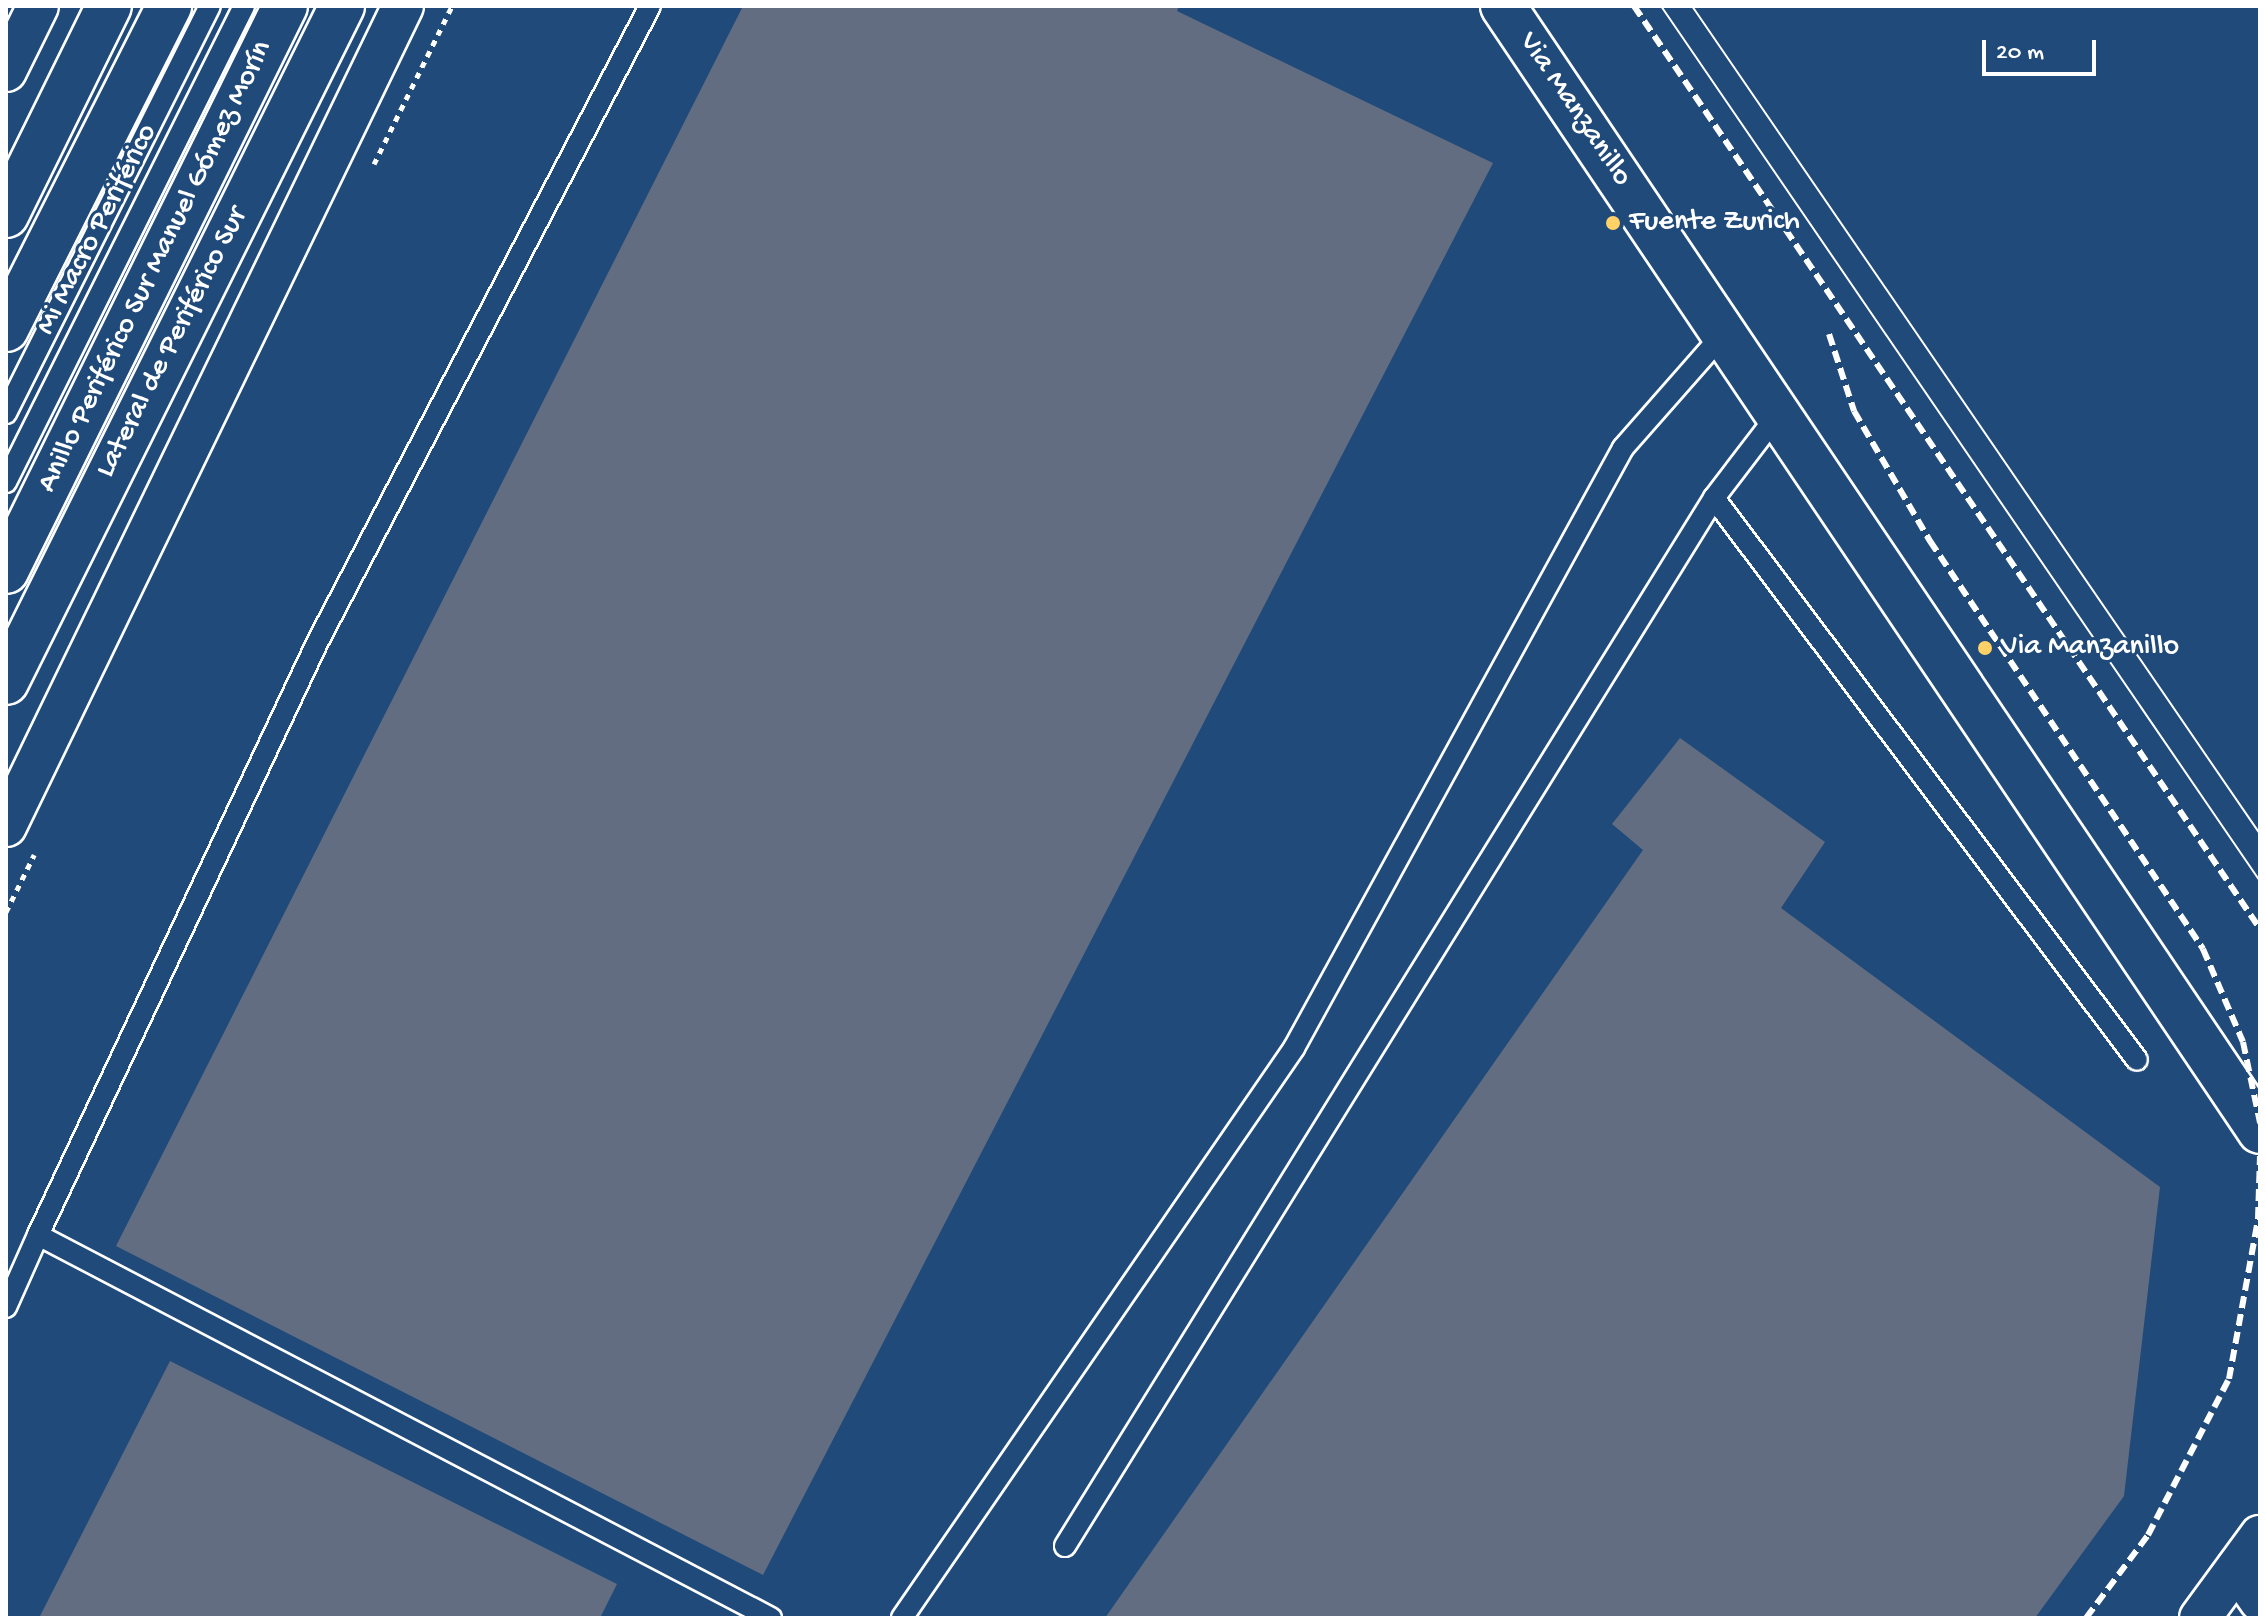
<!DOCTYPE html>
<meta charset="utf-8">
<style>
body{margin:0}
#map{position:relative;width:2266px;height:1624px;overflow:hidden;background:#1f4a7a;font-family:"Gochi Hand",sans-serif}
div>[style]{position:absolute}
.building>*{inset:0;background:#626d81}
.path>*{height:5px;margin-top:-2.5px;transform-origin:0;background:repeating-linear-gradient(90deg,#fff 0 6px,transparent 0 12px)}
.roads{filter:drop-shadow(2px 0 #fff) drop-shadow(-2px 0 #fff) drop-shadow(0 2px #fff) drop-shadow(0 -2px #fff)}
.service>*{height:20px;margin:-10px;padding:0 10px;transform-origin:10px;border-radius:10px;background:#1f4a7a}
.minor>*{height:40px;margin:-20px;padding:0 20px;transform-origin:20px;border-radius:20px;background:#1f4a7a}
.tertiary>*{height:44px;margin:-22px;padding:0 22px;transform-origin:22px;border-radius:22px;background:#1f4a7a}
.trunk>*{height:44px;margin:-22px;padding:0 22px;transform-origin:22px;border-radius:22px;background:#1f4a7a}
.tram>*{height:2px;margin:-1px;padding:0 1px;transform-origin:1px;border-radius:1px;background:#fff}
.rail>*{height:6px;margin-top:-3px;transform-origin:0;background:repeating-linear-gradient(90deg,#fff 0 12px,transparent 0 18px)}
.dots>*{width:22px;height:22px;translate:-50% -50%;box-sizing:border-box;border:4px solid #1f4a7a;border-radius:50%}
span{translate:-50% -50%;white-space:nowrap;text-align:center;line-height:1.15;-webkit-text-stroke:6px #1f4a7a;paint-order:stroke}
.street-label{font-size:30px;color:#fff}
.poi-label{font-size:30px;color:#fff}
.left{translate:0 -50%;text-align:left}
.frame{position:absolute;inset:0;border:8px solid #fff;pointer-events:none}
.scale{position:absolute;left:1982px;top:40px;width:114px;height:36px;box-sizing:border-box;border:4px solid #fff;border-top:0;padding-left:10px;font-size:24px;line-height:28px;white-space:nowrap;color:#fff;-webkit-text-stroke:6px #1f4a7a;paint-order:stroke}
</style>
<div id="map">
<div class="building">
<i style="clip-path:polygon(743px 6px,1179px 6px,1177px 11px,1493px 163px,763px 1575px,116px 1246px)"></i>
<i style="clip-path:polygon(1680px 738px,1825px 842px,1781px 908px,2160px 1187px,2124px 1496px,2035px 1618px,1105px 1618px,1643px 850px,1612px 824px)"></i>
<i style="clip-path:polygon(170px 1361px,617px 1584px,600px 1618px,39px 1618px)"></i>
</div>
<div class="path">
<i style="left:374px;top:164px;width:176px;rotate:-63.7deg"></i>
<i style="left:6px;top:912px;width:64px;rotate:-63.8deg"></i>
</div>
<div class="roads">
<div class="service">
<i style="left:650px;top:6px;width:717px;rotate:117.6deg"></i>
<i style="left:318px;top:641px;width:657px;rotate:115.24deg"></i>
<i style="left:38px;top:1235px;width:827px;rotate:27.59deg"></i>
<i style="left:6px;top:413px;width:455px;rotate:-63.4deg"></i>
<i style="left:6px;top:482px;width:532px;rotate:-63.43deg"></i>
<i style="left:1714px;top:498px;width:703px;rotate:53.03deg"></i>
<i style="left:6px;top:1307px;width:79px;rotate:-66deg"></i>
<i style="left:1065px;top:1546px;width:1233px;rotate:-58.23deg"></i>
<i style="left:1714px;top:498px;width:107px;rotate:-52.6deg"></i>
<i style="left:902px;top:1618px;width:692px;rotate:-55.48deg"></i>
<i style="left:1294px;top:1048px;width:684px;rotate:-61.26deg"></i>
<i style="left:1623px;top:448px;width:154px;rotate:-48.7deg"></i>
</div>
<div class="minor">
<i style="left:6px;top:71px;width:72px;rotate:-63.8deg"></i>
<i style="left:6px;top:826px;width:911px;rotate:-64.17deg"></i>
<i style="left:2237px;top:1568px;width:40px;rotate:55.1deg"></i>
<i style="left:2200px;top:1618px;width:102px;rotate:-53.8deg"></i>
</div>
<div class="tertiary">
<i style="left:1503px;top:6px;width:1356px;rotate:56.06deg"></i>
<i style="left:6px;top:215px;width:233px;rotate:-63.8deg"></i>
<i style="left:6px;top:682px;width:755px;rotate:-63.57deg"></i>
</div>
<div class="trunk">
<i style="left:6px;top:329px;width:362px;rotate:-63.2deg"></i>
<i style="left:6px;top:571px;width:630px;rotate:-63.72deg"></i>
</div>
</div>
<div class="tram">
<i style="left:1661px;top:6px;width:1060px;rotate:55.61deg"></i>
<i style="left:1692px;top:6px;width:1004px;rotate:55.55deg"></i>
</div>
<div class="rail">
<i style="left:1634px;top:6px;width:1115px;rotate:55.85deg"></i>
<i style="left:1829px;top:334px;width:81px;rotate:72deg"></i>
<i style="left:1854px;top:411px;width:151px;rotate:59.7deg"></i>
<i style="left:1930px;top:541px;width:491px;rotate:56.2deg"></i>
<i style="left:2203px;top:949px;width:101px;rotate:66.7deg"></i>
<i style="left:2243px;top:1042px;width:83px;rotate:78.1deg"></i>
<i style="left:2086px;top:1618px;width:104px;rotate:-53.2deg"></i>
<i style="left:2148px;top:1535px;width:176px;rotate:-62.6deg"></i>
<i style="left:2229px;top:1379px;width:163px;rotate:-79.7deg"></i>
<i style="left:2258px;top:1219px;width:63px;rotate:-88.2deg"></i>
</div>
<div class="dots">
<i style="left:1613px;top:223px;background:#ffd166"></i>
<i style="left:1985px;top:648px;background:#ffd166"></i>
</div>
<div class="street-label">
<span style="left:1574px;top:110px;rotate:56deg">Via Manzanillo</span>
<span style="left:98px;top:230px;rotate:-63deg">Mi Macro Periférico</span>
<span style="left:156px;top:267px;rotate:-64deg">Anillo Periférico Sur Manuel Gómez Morín</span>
<span style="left:173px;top:343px;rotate:-63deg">Lateral de Periférico Sur</span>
</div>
<div class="poi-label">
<span class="left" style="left:1629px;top:223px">Fuente Zurich</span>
<span class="left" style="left:2001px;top:648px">Via Manzanillo</span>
</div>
<div class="frame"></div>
<div class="scale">20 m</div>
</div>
